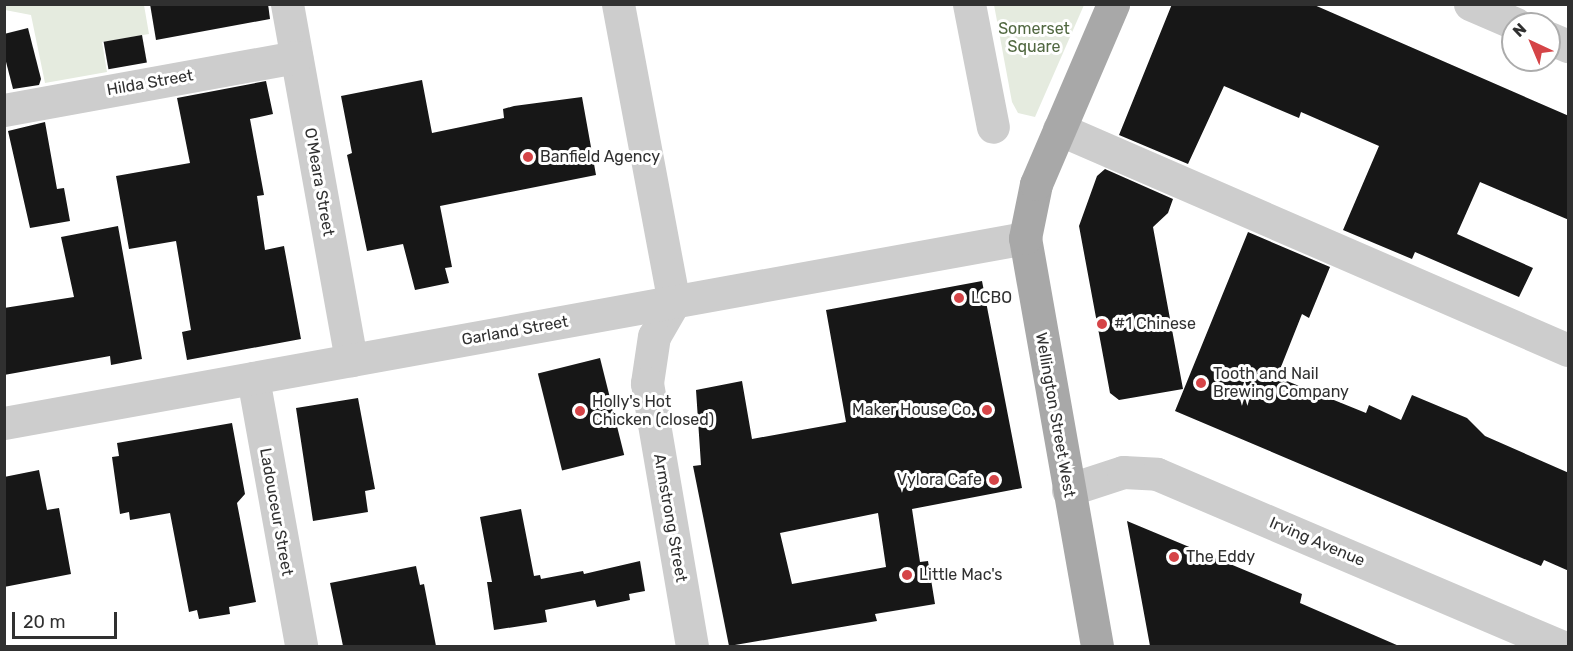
<!DOCTYPE html>
<style>
body{margin:0}
#map{position:relative;width:1573px;height:651px;overflow:hidden;background:#fff;font-family:Rubik,sans-serif}
div>[style]{position:absolute}
.green>*{inset:0;background:#e5ebdf}
.building>*{inset:0;background:#171717;transform-origin:0 0}
.minor>*{height:33px;margin:-16.5px;padding:0 16.5px;transform-origin:16.5px;border-radius:16.5px;background:#cdcdcd}
.major>*{height:33px;margin:-16.5px;padding:0 16.5px;transform-origin:16.5px;border-radius:16.5px;background:#a8a8a8}
.dots>*{width:16px;height:16px;translate:-50% -50%;box-sizing:border-box;border:3px solid #fff;border-radius:50%}
span{translate:-50% -50%;white-space:nowrap;text-align:center;line-height:1.15;-webkit-text-stroke:6px #fff;paint-order:stroke}
.park-label{font-size:16px;color:#516841}
.street-label{font-size:16px;color:#303030}
.poi-label{font-size:16px;color:#303030}
.left{translate:0 -50%;text-align:left}
.right{translate:-100% -50%;text-align:right}
.frame{position:absolute;inset:0;border:6px solid #303030;pointer-events:none}
.north{position:absolute;left:1501px;top:12px;width:60px;height:60px;box-sizing:border-box;background:#fff;border:2px solid #acacac;border-radius:50%;rotate:316deg;font-size:16px;font-weight:700;line-height:24px;text-align:center;color:#303030}
.north::after{content:'';display:block;margin:auto;width:21px;height:27px;background:#d54447;clip-path:polygon(50% 0,100% 100%,50% 72%,0 100%)}
.scale{position:absolute;left:12px;top:612px;width:105px;height:27px;box-sizing:border-box;border:3px solid #303030;border-top:0;padding-left:8px;font-size:18px;line-height:21px;white-space:nowrap;color:#303030;-webkit-text-stroke:4px #fff;paint-order:stroke}
</style>
<div id="map">
<div class="green">
<i style="clip-path:polygon(4px 5px,144px 5px,149px 34px,102px 42px,107px 72px,45px 83px,31px 15px,5px 10px)"></i>
<i style="clip-path:polygon(994px 5px,1084px 5px,1035px 117px,1018px 113px,1012px 102px)"></i>
</div>
<div class="building">
<i style="clip-path:polygon(150px 4px,268px 4px,270px 19px,156px 40px)"></i>
<i style="clip-path:polygon(1172px 4px,1312px 4px,1569px 116px,1569px 220px,1480px 182px,1457px 234px,1533px 268px,1519px 297px,1415px 252px,1412px 259px,1343px 230px,1379px 146px,1301px 112px,1299px 118px,1224px 86px,1188px 164px,1119px 135px)"></i>
<i style="clip-path:polygon(28px 28px,41px 79px,39px 85px,13px 89px,4px 54px,4px 34px)"></i>
<i style="left:142px;top:35px;width:28px;height:39px;rotate:80deg"></i>
<i style="clip-path:polygon(422px 80px,432px 133px,504px 118px,503px 109px,514px 106px,582px 97px,596px 175px,440px 206px,452px 267px,445px 268px,449px 283px,415px 290px,403px 244px,367px 251px,347px 155px,352px 153px,341px 96px)"></i>
<i style="clip-path:polygon(266px 81px,273px 114px,250px 119px,264px 195px,257px 196px,265px 250px,284px 246px,301px 339px,187px 360px,182px 332px,191px 330px,176px 241px,129px 249px,116px 176px,190px 163px,177px 98px)"></i>
<i style="clip-path:polygon(45px 122px,57px 189px,64px 188px,70px 221px,30px 228px,8px 131px)"></i>
<i style="clip-path:polygon(1105px 169px,1173px 199px,1168px 213px,1153px 227px,1183px 389px,1119px 400px,1110px 393px,1079px 226px,1097px 176px)"></i>
<i style="clip-path:polygon(118px 226px,142px 359px,111px 365px,110px 356px,4px 375px,4px 308px,74px 297px,61px 237px)"></i>
<i style="clip-path:polygon(1248px 232px,1330px 267px,1309px 318px,1302px 314px,1277px 377px,1366px 413px,1369px 405px,1401px 420px,1412px 395px,1467px 418px,1485px 436px,1569px 473px,1569px 571px,1544px 560px,1541px 566px,1175px 411px)"></i>
<i style="clip-path:polygon(evenodd,982px 281px,1022px 488px,912px 509px,920px 562px,928px 561px,935px 604px,875px 614px,877px 621px,729px 646px,693px 466px,701px 465px,696px 390px,742px 381px,752px 439px,846px 422px,826px 310px,982px 281px,878px 513px,886px 567px,792px 584px,780px 533px,878px 513px)"></i>
<i style="left:600px;top:358px;width:100px;height:64px;rotate:76deg"></i>
<i style="clip-path:polygon(358px 398px,375px 489px,365px 491px,368px 512px,313px 521px,296px 408px)"></i>
<i style="clip-path:polygon(232px 423px,245px 494px,237px 503px,256px 602px,229px 607px,230px 614px,199px 619px,197px 610px,189px 612px,170px 513px,130px 520px,129px 512px,120px 514px,112px 457px,119px 456px,117px 443px)"></i>
<i style="clip-path:polygon(39px 470px,47px 510px,59px 508px,71px 574px,4px 587px,4px 477px)"></i>
<i style="clip-path:polygon(521px 509px,534px 576px,540px 575px,541px 579px,583px 571px,584px 574px,640px 561px,645px 591px,629px 594px,630px 600px,597px 607px,595px 600px,545px 610px,547px 622px,494px 630px,487px 582px,492px 582px,480px 517px)"></i>
<i style="clip-path:polygon(1127px 521px,1302px 594px,1300px 603px,1399px 646px,1150px 646px)"></i>
<i style="clip-path:polygon(416px 566px,420px 585px,424px 584px,436px 646px,343px 646px,330px 583px)"></i>
</div>
<div class="minor">
<i style="left:287px;top:4px;width:362px;rotate:79.8deg"></i>
<i style="left:618px;top:4px;width:303px;rotate:79.4deg"></i>
<i style="left:674px;top:302px;width:39px;rotate:120deg"></i>
<i style="left:654px;top:336px;width:48px;rotate:98.5deg"></i>
<i style="left:647px;top:383px;width:267px;rotate:80.3deg"></i>
<i style="left:969px;top:4px;width:125px;rotate:79deg"></i>
<i style="left:1470px;top:4px;width:50px;rotate:23.5deg"></i>
<i style="left:1549px;top:38px;width:21px;rotate:23deg"></i>
<i style="left:4px;top:110px;width:297px;rotate:-10.3deg"></i>
<i style="left:1059px;top:129px;width:555px;rotate:23.47deg"></i>
<i style="left:253px;top:378px;width:272px;rotate:79.8deg"></i>
<i style="left:4px;top:423px;width:1038px;rotate:-10.27deg"></i>
<i style="left:1068px;top:490px;width:58px;rotate:-18.1deg"></i>
<i style="left:1123px;top:472px;width:34px;rotate:3deg"></i>
<i style="left:1157px;top:474px;width:439px;rotate:23.1deg"></i>
</div>
<div class="major">
<i style="left:1097px;top:646px;width:414px;rotate:-100deg"></i>
<i style="left:1025px;top:238px;width:55px;rotate:-78.5deg"></i>
<i style="left:1036px;top:184px;width:196px;rotate:-66.8deg"></i>
</div>
<div class="dots">
<i style="left:528px;top:157px;background:#d54447"></i>
<i style="left:959px;top:298px;background:#d54447"></i>
<i style="left:1102px;top:324px;background:#d54447"></i>
<i style="left:1201px;top:383px;background:#d54447"></i>
<i style="left:987px;top:410px;background:#d54447"></i>
<i style="left:580px;top:411px;background:#d54447"></i>
<i style="left:994px;top:480px;background:#d54447"></i>
<i style="left:1174px;top:557px;background:#d54447"></i>
<i style="left:907px;top:575px;background:#d54447"></i>
</div>
<div class="park-label">
<span style="left:1034px;top:38px">Somerset<br>Square</span>
</div>
<div class="street-label">
<span style="left:150px;top:83px;rotate:-10deg">Hilda Street</span>
<span style="left:319px;top:182px;rotate:80deg">O'Meara Street</span>
<span style="left:515px;top:331px;rotate:-10deg">Garland Street</span>
<span style="left:1055px;top:415px;rotate:80deg">Wellington Street West</span>
<span style="left:276px;top:512px;rotate:80deg">Ladouceur Street</span>
<span style="left:670px;top:518px;rotate:80deg">Armstrong Street</span>
<span style="left:1317px;top:542px;rotate:23deg">Irving Avenue</span>
</div>
<div class="poi-label">
<span class="left" style="left:540px;top:157px">Banfield Agency</span>
<span class="left" style="left:971px;top:298px">LCBO</span>
<span class="left" style="left:1114px;top:324px">#1 Chinese</span>
<span class="left" style="left:1213px;top:383px">Tooth and Nail<br>Brewing Company</span>
<span class="left" style="left:592px;top:411px">Holly's Hot<br>Chicken (closed)</span>
<span class="right" style="left:975px;top:410px">Maker House Co.</span>
<span class="right" style="left:982px;top:480px">Vylora Cafe</span>
<span class="left" style="left:1186px;top:557px">The Eddy</span>
<span class="left" style="left:919px;top:575px">Little Mac's</span>
</div>
<div class="frame"></div>
<div class="north">N</div>
<div class="scale">20 m</div>
</div>
